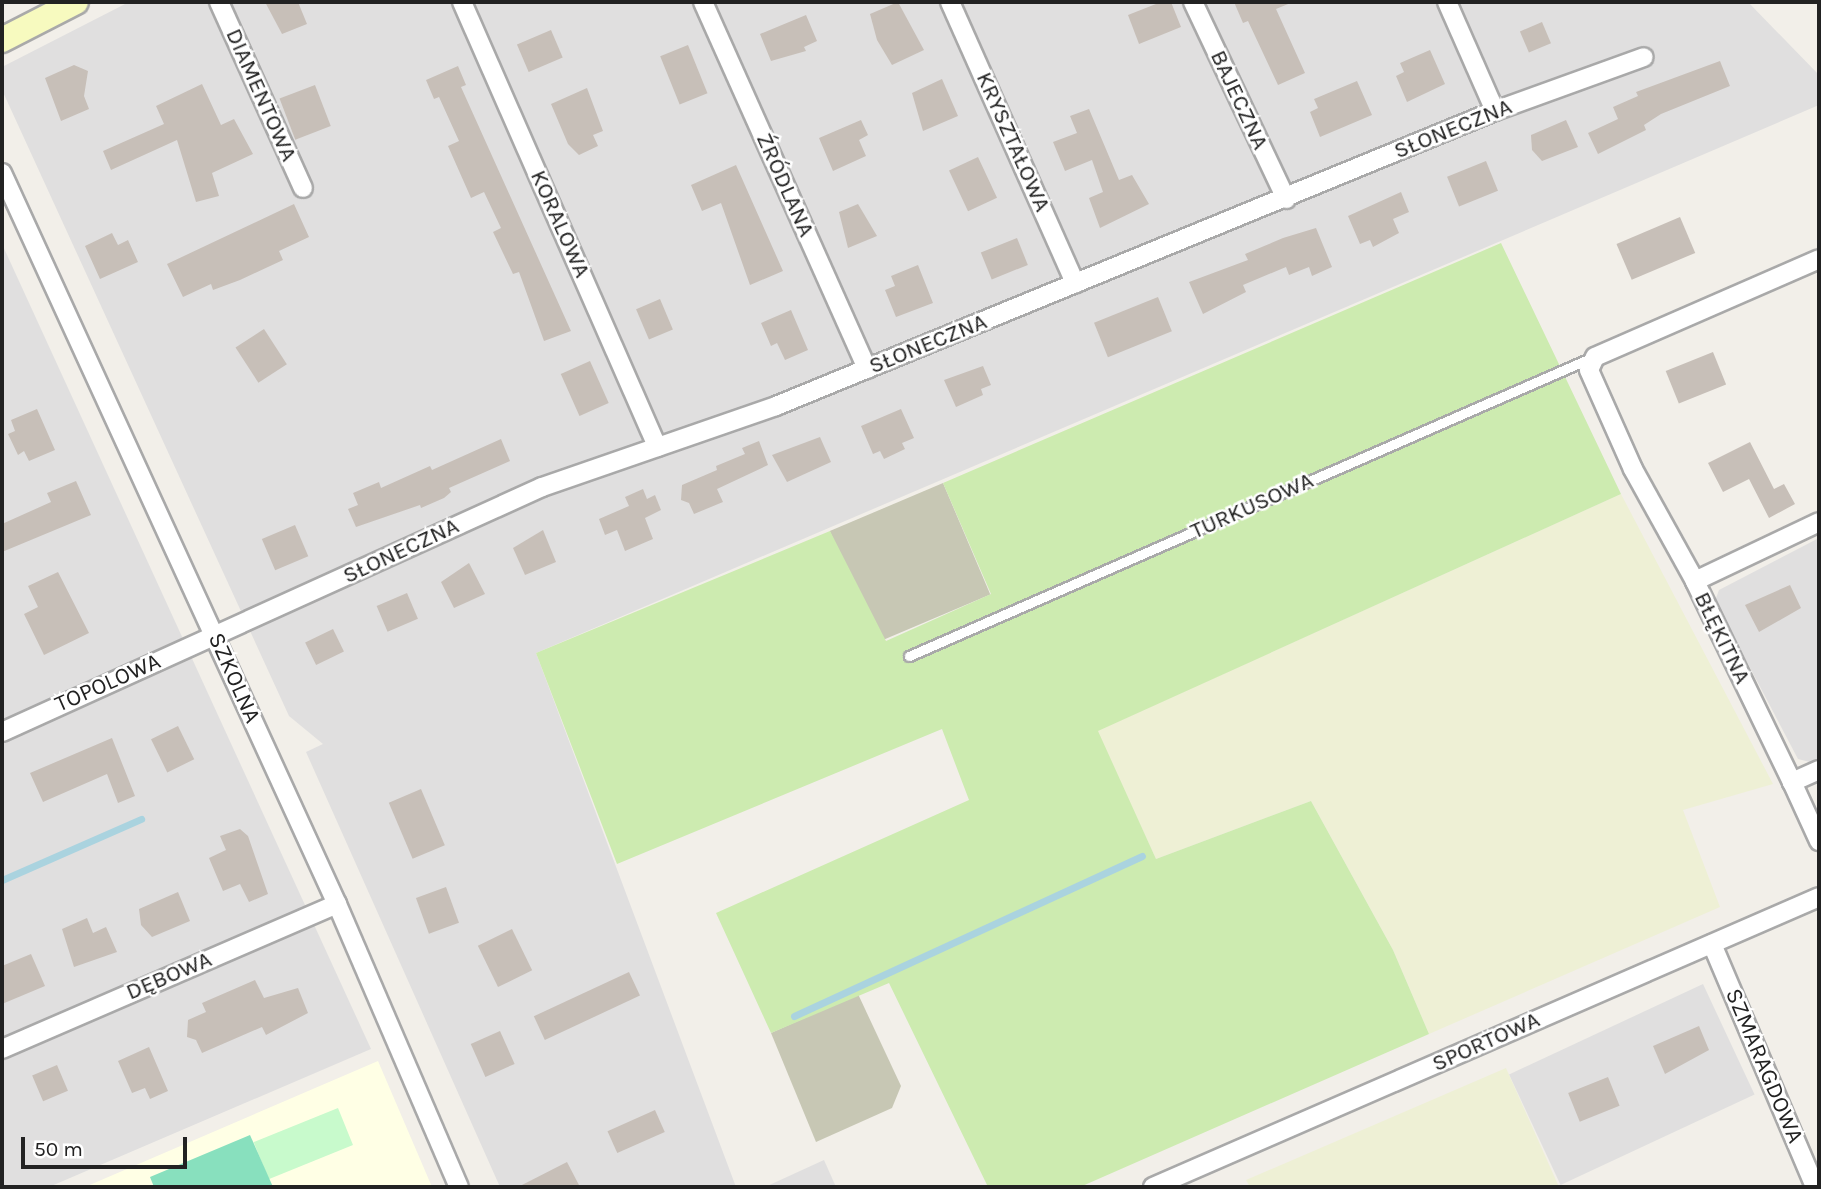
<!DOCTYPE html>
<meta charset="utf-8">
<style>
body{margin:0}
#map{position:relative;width:1821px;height:1189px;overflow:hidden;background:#f2efe9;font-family:Karla,sans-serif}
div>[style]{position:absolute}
.residential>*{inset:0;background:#e0dfdf;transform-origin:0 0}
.education>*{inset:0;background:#ffffe5}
.construction>*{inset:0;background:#c7c7b4;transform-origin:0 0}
.farmland>*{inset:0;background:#eef0d5}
.grass>*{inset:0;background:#cdebb0}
.park>*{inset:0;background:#c8facc;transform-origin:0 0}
.pitch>*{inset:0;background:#88e0be}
.stream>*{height:7px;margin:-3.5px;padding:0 3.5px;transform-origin:3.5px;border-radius:3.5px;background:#aad3df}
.building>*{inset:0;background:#c7bfb8;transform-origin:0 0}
.roads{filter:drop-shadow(2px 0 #a9a9a9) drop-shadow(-2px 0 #a9a9a9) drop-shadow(0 2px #a9a9a9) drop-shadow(0 -2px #a9a9a9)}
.lane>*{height:9px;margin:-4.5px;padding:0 4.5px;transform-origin:4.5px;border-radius:4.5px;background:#fff}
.street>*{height:18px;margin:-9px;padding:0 9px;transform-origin:9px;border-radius:9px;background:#fff}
.secondary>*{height:24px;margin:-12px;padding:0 12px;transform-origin:12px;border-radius:12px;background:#f7fabf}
span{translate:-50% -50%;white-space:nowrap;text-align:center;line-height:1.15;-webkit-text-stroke:5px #fff;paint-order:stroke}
.street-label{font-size:23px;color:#222}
.frame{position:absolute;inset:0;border:4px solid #222;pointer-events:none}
.scale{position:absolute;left:21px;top:1137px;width:166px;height:32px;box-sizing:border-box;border:4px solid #222;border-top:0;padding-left:9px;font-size:21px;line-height:24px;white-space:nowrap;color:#222;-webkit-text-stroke:5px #fff;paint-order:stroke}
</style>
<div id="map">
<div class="residential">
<i style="clip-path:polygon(129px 2px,1748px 2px,1819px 75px,1819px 105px,536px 653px,736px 1187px,500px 1187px,306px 752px,323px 744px,289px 716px,2px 90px,2px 67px)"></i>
<i style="clip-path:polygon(2px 244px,371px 1049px,49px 1187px,2px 1187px)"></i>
<i style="clip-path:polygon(1819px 538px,1819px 758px,1810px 762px,1798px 759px,1715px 601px,1719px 590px)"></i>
<i style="left:1703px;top:984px;width:122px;height:214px;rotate:65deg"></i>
<i style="clip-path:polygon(824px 1160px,836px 1187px,765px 1187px)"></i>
</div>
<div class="education">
<i style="clip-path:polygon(378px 1061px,432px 1187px,85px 1187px)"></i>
</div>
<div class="construction">
<i style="left:943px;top:483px;width:121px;height:123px;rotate:67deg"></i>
<i style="clip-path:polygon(858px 994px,901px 1086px,892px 1108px,816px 1142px,771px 1033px)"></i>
</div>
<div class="farmland">
<i style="clip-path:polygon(1621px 494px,1773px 784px,1683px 810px,1720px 907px,1429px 1034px,1393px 950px,1311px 801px,1156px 859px,1097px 731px)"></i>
<i style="clip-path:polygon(1506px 1068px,1559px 1187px,1250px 1187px,1246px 1180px)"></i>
</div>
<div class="grass">
<i style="clip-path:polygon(1501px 243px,1621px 494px,1098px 731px,1156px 859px,1311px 801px,1393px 950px,1429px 1034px,1080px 1187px,988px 1187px,889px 983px,771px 1033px,716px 913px,969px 800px,942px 729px,617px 864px,536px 653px,830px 531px,886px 641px,991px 594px,943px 483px)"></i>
</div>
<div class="park">
<i style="left:338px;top:1108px;width:40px;height:91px;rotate:68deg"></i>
</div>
<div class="pitch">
<i style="clip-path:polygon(250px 1135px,273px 1187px,154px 1187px,150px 1177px)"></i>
</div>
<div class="stream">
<i style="left:2px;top:880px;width:152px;rotate:-23.7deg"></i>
<i style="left:794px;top:1016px;width:383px;rotate:-24.7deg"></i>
</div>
<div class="building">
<i style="clip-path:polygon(265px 2px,298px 2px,307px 24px,282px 34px)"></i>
<i style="clip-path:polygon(898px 2px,924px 50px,892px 65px,877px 40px,870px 14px)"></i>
<i style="clip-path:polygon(1161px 2px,1171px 2px,1181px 27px,1139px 44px,1128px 15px)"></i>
<i style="clip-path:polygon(1234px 2px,1293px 2px,1276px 9px,1305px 73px,1278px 85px,1248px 21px,1243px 23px)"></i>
<i style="clip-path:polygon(806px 15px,817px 41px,804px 47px,806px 51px,771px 61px,760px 34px)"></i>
<i style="left:1542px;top:22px;width:23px;height:24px;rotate:67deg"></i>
<i style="left:551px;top:30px;width:30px;height:37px;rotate:67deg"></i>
<i style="left:688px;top:45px;width:52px;height:30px;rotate:68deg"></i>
<i style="clip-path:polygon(1430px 50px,1445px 84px,1407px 102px,1396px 76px,1404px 72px,1400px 63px)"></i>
<i style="clip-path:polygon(1720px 61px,1730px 86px,1661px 114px,1644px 125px,1646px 130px,1598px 154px,1588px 133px,1618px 119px,1613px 107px,1638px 96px,1636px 92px)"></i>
<i style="clip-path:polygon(74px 65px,88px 71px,84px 96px,89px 109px,61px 121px,45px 78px)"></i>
<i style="clip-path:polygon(458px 66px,466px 85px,461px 87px,571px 331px,544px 341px,519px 272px,513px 274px,493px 232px,501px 228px,484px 192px,471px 198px,448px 146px,459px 141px,439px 97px,434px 99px,426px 80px)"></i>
<i style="clip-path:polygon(942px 79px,958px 116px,923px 131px,912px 93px)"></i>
<i style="clip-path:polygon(1357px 81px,1372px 115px,1320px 137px,1310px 112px,1318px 108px,1314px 99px)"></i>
<i style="clip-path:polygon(202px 84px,221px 125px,234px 119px,253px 154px,212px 173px,219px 196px,196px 202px,177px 140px,111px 170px,103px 151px,164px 124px,156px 106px)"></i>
<i style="left:315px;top:85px;width:44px;height:38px;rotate:69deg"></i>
<i style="clip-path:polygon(587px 88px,603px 131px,593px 135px,598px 146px,579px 155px,568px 144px,551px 104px)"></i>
<i style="clip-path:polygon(1089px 109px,1119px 180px,1132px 175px,1149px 204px,1100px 228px,1089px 198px,1103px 192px,1092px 160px,1065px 171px,1053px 142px,1077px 133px,1070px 116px)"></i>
<i style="clip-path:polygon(861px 120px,868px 135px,859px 140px,866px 156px,833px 171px,819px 138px)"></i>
<i style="clip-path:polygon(1566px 120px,1578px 147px,1542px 161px,1532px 150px,1531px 135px)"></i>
<i style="left:978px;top:157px;width:45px;height:32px;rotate:65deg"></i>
<i style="left:1486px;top:161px;width:32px;height:42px;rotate:68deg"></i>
<i style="clip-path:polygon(736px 165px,783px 271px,750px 285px,721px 203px,702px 211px,691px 185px)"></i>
<i style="clip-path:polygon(1401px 192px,1409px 212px,1393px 219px,1399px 233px,1373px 247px,1370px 240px,1360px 244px,1348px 216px)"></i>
<i style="clip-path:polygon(294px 204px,309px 237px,279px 251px,283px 260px,240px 280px,213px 290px,211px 284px,183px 297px,167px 264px)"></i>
<i style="clip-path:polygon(858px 204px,877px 236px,848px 248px,839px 212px)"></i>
<i style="left:1680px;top:217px;width:39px;height:69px;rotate:67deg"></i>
<i style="clip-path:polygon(1316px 228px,1332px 267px,1312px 276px,1309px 267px,1289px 275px,1286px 267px,1243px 285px,1246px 292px,1203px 314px,1189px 282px,1248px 260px,1245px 254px,1283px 238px)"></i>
<i style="clip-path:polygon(112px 233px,118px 245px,128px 240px,138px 262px,100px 279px,85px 246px)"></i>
<i style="left:1017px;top:238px;width:29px;height:39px;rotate:68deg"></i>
<i style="clip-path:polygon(918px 265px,933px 303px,896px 317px,885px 290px,895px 286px,891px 276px)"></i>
<i style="left:1158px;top:297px;width:37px;height:69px;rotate:68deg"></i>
<i style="left:660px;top:299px;width:33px;height:26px;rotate:67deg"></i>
<i style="clip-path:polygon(791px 310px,808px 350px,785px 360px,777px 343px,771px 346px,761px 323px)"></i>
<i style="left:264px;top:329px;width:42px;height:34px;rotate:57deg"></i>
<i style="left:1713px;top:352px;width:35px;height:51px;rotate:68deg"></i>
<i style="left:590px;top:361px;width:46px;height:32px;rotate:66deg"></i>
<i style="clip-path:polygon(983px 366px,991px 385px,981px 389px,983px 395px,956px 407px,944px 380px)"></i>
<i style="clip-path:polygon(37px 409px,55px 450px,29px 461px,24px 451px,18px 455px,8px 434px,15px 431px,11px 420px)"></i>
<i style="clip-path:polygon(901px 409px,914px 438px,902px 443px,905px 449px,884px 459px,880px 451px,873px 454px,861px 426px)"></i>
<i style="clip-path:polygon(820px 437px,831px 462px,787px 482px,772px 455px)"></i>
<i style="clip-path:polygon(501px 439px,510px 461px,449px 488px,451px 492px,444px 498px,421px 508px,420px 505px,356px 527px,348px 509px,358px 505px,353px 493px,379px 482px,381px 488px,430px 466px,432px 470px)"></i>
<i style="clip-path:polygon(759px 441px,768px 465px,717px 489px,723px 502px,694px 514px,689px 503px,681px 500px,682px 485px,717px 470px,716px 466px,745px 454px,742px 448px)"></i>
<i style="clip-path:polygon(1750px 442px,1774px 489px,1784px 484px,1795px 504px,1769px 518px,1749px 479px,1723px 492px,1708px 463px)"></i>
<i style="clip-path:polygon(76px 481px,91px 515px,2px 552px,2px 524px,51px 502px,47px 493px)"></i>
<i style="clip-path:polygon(643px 489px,647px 499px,655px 495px,661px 510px,645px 518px,653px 539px,625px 551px,617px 530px,605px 535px,599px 519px,629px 506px,625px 497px)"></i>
<i style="left:295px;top:525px;width:34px;height:36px;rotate:67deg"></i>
<i style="clip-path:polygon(543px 530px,556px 562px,525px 575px,513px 548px)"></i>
<i style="clip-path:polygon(469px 563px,485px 594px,454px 608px,441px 582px)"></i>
<i style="clip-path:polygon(58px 572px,89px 633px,44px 655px,24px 614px,38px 607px,28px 586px)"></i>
<i style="clip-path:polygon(1790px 585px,1801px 608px,1759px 632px,1745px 605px)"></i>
<i style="left:407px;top:593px;width:28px;height:33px;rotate:67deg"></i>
<i style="left:333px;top:629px;width:25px;height:31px;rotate:64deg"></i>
<i style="left:178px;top:726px;width:37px;height:30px;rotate:64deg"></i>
<i style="clip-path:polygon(112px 738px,135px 796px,118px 803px,107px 774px,43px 802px,30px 773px)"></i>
<i style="left:421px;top:789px;width:61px;height:35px;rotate:67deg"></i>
<i style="clip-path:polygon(240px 829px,248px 836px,268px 894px,249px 902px,240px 884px,223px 891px,209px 858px,226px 850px,220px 836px)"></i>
<i style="left:446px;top:887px;width:38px;height:32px;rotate:70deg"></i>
<i style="clip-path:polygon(178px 892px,190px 921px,152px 937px,141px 925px,139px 909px)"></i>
<i style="clip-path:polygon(87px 918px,93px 933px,106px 927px,117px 952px,74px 967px,62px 929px)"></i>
<i style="left:512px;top:929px;width:46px;height:38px;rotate:64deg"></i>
<i style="clip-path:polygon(31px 954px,45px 986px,2px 1004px,2px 966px)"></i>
<i style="left:629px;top:972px;width:26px;height:105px;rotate:65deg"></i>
<i style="clip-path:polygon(255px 980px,264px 998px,298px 988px,308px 1013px,266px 1035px,262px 1027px,202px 1053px,196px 1040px,187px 1037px,188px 1020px,206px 1012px,202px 1003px)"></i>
<i style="clip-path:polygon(1699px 1026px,1709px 1050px,1665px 1074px,1653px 1046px)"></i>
<i style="left:500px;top:1031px;width:36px;height:32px;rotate:66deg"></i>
<i style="clip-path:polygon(149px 1047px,168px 1091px,150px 1099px,145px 1088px,132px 1093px,118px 1061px)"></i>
<i style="left:57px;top:1065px;width:28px;height:27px;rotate:67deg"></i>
<i style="left:1608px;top:1077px;width:31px;height:43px;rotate:68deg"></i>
<i style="left:655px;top:1110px;width:24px;height:52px;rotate:66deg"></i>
<i style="clip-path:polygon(567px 1162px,580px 1187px,518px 1187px)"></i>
</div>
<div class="roads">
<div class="lane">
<i style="left:909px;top:656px;width:746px;rotate:-23.61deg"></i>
</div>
<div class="street">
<i style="left:219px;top:2px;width:204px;rotate:65.7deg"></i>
<i style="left:462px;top:2px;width:486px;rotate:66.3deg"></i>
<i style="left:703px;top:2px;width:402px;rotate:65.9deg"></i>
<i style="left:950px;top:2px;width:308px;rotate:66deg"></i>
<i style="left:1193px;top:2px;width:218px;rotate:64.7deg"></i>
<i style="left:1447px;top:2px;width:119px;rotate:66.2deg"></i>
<i style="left:2px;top:173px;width:804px;rotate:65.38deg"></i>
<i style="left:337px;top:904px;width:308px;rotate:66.7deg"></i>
<i style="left:1695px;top:581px;width:137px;rotate:-25.4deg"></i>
<i style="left:2px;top:732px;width:593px;rotate:-24.4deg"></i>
<i style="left:542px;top:487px;width:248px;rotate:-19.1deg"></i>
<i style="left:776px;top:406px;width:777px;rotate:-22.31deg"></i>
<i style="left:1495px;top:111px;width:158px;rotate:-19.9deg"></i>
<i style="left:1819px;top:770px;width:30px;rotate:156deg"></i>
<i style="left:1792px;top:782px;width:65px;rotate:65.4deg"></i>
<i style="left:1792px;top:782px;width:223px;rotate:-115.8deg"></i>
<i style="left:1695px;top:581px;width:128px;rotate:-119deg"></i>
<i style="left:1633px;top:469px;width:108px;rotate:-114deg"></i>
<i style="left:1589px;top:370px;width:14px;rotate:-65deg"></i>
<i style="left:1595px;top:357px;width:244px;rotate:-23.6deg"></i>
<i style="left:1712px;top:944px;width:264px;rotate:67deg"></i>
<i style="left:2px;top:1049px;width:365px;rotate:-23.4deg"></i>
<i style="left:1153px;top:1187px;width:726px;rotate:-23.53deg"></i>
</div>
<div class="secondary">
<i style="left:2px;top:40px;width:83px;rotate:-27.2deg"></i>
</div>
</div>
<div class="street-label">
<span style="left:261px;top:95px;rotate:66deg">DIAMENTOWA</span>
<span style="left:1239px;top:100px;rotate:65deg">BAJECZNA</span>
<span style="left:1453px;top:129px;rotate:-22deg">SŁONECZNA</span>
<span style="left:1013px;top:142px;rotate:66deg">KRYSZTAŁOWA</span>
<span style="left:785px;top:185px;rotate:66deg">ŹRÓDLANA</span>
<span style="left:560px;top:224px;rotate:66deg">KORALOWA</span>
<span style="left:928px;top:344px;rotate:-22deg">SŁONECZNA</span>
<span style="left:1252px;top:506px;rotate:-24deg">TURKUSOWA</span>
<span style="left:401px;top:551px;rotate:-25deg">SŁONECZNA</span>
<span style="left:1722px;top:638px;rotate:64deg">BŁĘKITNA</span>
<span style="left:234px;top:678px;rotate:66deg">SZKOLNA</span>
<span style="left:108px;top:683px;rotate:-24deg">TOPOLOWA</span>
<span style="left:169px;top:976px;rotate:-23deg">DĘBOWA</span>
<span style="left:1486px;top:1042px;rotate:-24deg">SPORTOWA</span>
<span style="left:1764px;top:1066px;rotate:67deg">SZMARAGDOWA</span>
</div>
<div class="frame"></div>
<div class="scale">50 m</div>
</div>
